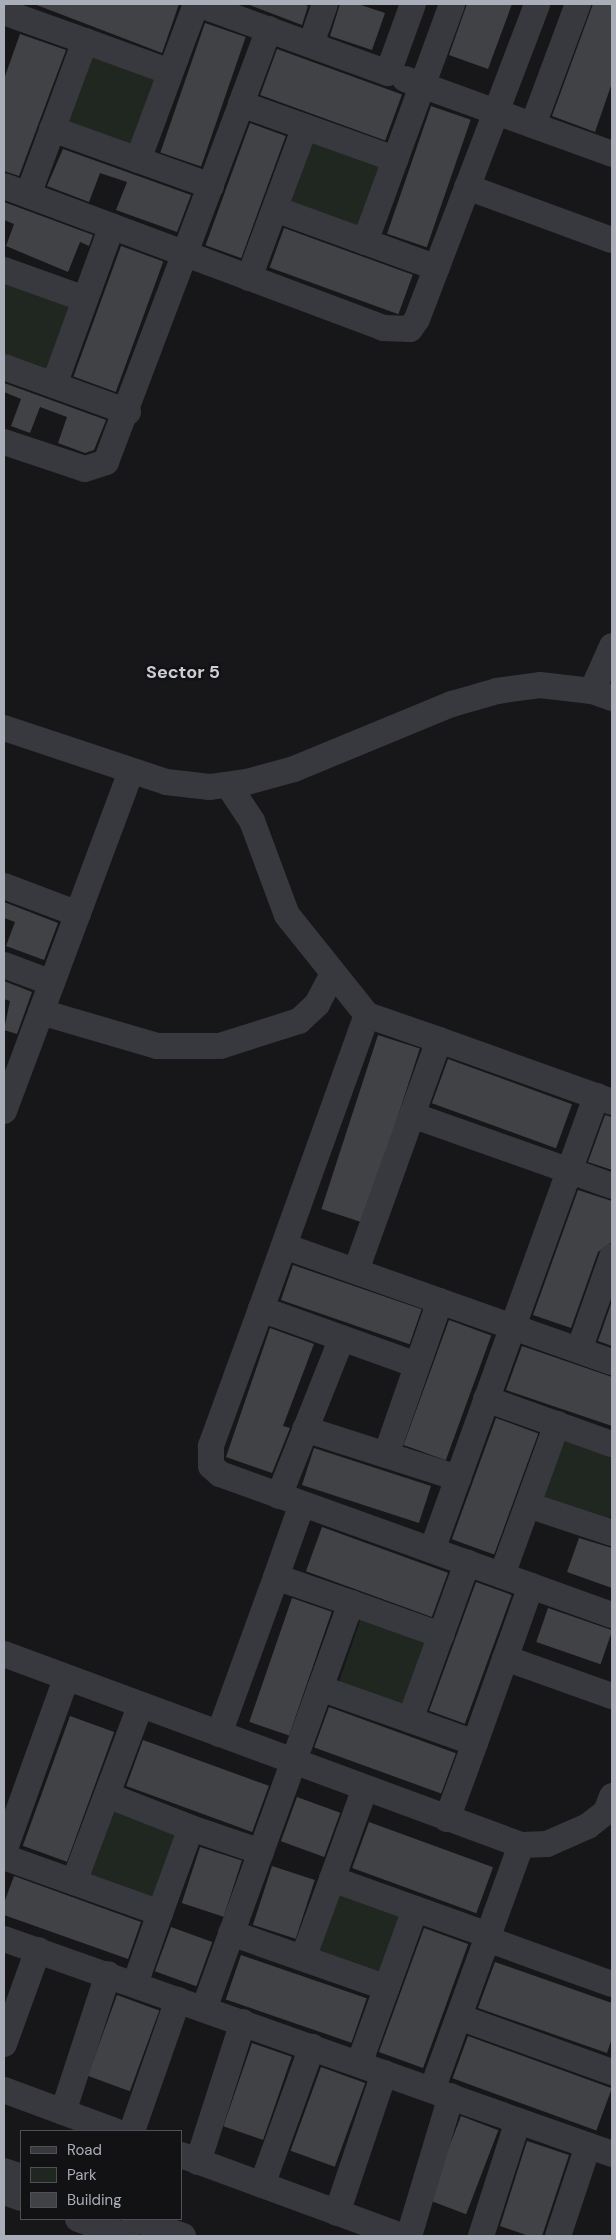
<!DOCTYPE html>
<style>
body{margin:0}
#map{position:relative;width:616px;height:2240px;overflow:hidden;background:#171719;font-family:"DM Sans",sans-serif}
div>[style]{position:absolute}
.green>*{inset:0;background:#1f2720;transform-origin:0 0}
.building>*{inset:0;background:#414246;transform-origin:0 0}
.minor>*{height:26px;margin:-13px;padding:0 13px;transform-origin:13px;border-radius:13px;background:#38393e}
span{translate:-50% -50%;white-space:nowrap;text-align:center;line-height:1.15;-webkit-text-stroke:5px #121214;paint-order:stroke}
.neighbourhood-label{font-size:18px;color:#cacdd4;font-weight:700}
.frame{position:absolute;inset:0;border:5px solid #a9aeb8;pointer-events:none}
.legend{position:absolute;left:20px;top:2130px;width:162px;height:90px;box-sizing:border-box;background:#121214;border:1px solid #4e5056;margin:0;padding:6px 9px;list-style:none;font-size:15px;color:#a9aeb8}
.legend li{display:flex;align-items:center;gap:10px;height:25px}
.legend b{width:25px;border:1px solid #4e5056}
</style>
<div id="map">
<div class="green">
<i style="left:90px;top:56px;width:72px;height:72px;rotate:19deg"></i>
<i style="left:313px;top:139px;width:72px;height:72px;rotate:19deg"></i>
<i style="clip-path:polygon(5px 281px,73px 305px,49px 373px,4px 357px)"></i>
<i style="clip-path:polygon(562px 1435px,612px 1452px,612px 1511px,607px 1526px,539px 1503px)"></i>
<i style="left:361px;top:1618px;width:72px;height:72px;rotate:19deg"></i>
<i style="left:110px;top:1808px;width:72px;height:72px;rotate:19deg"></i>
<i style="left:336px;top:1888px;width:72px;height:72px;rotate:19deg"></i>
</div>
<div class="building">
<i style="clip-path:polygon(34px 4px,179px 4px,162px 53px)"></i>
<i style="clip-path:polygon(247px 4px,303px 4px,308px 6px,302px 25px)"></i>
<i style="clip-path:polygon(340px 4px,358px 4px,385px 13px,372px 50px,330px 36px)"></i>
<i style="clip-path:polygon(467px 4px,512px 4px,488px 69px,449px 55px)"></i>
<i style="clip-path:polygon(593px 4px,612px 4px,612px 83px,595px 132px,552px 116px)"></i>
<i style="left:205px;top:23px;width:43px;height:137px;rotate:19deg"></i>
<i style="clip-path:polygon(20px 34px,66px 50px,19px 176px,4px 171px,4px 79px)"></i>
<i style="left:277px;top:49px;width:133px;height:49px;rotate:20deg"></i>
<i style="left:431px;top:106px;width:42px;height:135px;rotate:19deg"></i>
<i style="left:250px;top:123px;width:38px;height:130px;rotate:20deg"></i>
<i style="clip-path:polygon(63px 149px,191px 195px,177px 232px,116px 210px,127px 182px,100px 173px,89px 202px,47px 186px)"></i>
<i style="clip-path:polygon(4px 202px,93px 235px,89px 246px,80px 242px,68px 272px,6px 246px,14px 224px,4px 220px)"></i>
<i style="left:284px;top:228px;width:137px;height:42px;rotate:20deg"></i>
<i style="left:121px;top:246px;width:45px;height:139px;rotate:20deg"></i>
<i style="clip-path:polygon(4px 383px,106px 420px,94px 450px,85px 453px,58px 443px,67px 417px,40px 407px,30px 433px,11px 426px,21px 399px,4px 392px)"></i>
<i style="clip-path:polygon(4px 902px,58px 923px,44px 960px,6px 946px,15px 922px,4px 918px)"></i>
<i style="clip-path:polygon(4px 981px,32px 992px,17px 1034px,4px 1030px,10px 1001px,4px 999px)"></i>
<i style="left:378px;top:1035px;width:44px;height:183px;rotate:18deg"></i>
<i style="left:448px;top:1059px;width:132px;height:47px;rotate:20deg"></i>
<i style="clip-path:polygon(605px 1115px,612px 1117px,612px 1170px,588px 1162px)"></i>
<i style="clip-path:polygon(578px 1190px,612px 1201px,612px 1242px,598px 1252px,571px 1328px,533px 1315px)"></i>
<i style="left:293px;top:1265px;width:136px;height:37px;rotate:19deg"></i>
<i style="clip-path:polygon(612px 1301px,612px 1346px,598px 1341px)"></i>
<i style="left:449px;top:1320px;width:45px;height:133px;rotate:20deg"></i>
<i style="clip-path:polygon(270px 1328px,314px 1344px,283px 1426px,290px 1428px,272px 1473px,226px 1457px)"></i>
<i style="clip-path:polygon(522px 1346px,612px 1377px,612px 1426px,506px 1390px)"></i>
<i style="left:496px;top:1418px;width:45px;height:129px;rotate:20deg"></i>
<i style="left:314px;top:1448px;width:123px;height:39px;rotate:18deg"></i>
<i style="left:322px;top:1527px;width:134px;height:47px;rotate:20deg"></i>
<i style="clip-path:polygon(579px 1538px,612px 1548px,612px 1588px,567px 1572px)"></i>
<i style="left:476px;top:1582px;width:38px;height:137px;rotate:20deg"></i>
<i style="left:292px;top:1598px;width:42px;height:131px;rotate:19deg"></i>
<i style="left:548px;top:1608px;width:68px;height:36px;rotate:19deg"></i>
<i style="left:329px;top:1707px;width:135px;height:43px;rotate:20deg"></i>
<i style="left:70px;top:1716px;width:47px;height:138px;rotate:20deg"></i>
<i style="left:143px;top:1740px;width:134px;height:49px;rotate:20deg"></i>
<i style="left:297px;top:1797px;width:46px;height:47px;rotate:20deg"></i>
<i style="left:369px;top:1822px;width:132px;height:49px;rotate:20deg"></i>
<i style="left:200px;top:1847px;width:44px;height:59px;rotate:18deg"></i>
<i style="left:272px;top:1866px;width:45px;height:62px;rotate:18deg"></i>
<i style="clip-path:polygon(14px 1876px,141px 1922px,128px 1959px,4px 1915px,4px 1903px)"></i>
<i style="left:171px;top:1927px;width:44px;height:47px;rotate:20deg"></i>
<i style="left:424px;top:1928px;width:47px;height:132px;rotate:20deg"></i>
<i style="left:241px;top:1955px;width:133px;height:47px;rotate:19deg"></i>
<i style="clip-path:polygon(495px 1962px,612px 2003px,612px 2038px,607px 2053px,478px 2008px)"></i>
<i style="left:117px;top:1995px;width:45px;height:86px;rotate:20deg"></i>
<i style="left:468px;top:2036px;width:153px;height:45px;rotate:20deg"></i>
<i style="left:252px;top:2043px;width:42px;height:88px;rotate:19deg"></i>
<i style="left:321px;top:2067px;width:47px;height:89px;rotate:20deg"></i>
<i style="left:461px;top:2116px;width:40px;height:90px;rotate:21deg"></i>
<i style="clip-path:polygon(527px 2141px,569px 2155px,542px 2236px,529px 2236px,500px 2226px)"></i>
</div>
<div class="minor">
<i style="left:198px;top:4px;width:202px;rotate:20deg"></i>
<i style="left:388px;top:73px;width:73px;rotate:-70.1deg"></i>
<i style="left:4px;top:12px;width:86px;rotate:19.7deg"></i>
<i style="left:85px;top:41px;width:164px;rotate:110.3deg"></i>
<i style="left:269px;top:29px;width:80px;rotate:110.5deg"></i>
<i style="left:241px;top:104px;width:164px;rotate:19.7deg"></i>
<i style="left:85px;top:41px;width:90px;rotate:20deg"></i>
<i style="left:311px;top:44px;width:42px;rotate:-70.7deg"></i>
<i style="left:405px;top:79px;width:220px;rotate:19.9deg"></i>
<i style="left:533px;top:125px;width:129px;rotate:-69.6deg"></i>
<i style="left:52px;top:129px;width:169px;rotate:19.7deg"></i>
<i style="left:138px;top:160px;width:166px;rotate:-69.6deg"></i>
<i style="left:4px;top:186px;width:405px;rotate:20.5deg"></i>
<i style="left:383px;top:328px;width:27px;rotate:2deg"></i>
<i style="left:410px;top:329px;width:12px;rotate:-55deg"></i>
<i style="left:417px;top:319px;width:337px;rotate:-69.1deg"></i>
<i style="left:467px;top:187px;width:154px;rotate:20.1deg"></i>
<i style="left:275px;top:209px;width:172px;rotate:20deg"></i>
<i style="left:365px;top:242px;width:253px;rotate:-69.9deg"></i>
<i style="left:4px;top:270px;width:86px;rotate:19.7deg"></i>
<i style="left:249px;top:278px;width:161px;rotate:-69.7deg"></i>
<i style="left:4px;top:367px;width:132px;rotate:19.9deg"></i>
<i style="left:54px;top:385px;width:169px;rotate:-70deg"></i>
<i style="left:4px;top:442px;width:85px;rotate:18.4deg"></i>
<i style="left:85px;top:469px;width:22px;rotate:-18deg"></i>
<i style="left:106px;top:462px;width:383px;rotate:-69.3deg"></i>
<i style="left:592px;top:691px;width:49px;rotate:-66deg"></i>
<i style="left:4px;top:728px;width:171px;rotate:18.4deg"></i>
<i style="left:166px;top:782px;width:44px;rotate:6.5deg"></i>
<i style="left:210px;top:787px;width:37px;rotate:-8deg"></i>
<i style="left:247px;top:782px;width:49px;rotate:-15.5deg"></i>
<i style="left:294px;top:769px;width:171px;rotate:-22.4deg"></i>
<i style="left:452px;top:704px;width:47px;rotate:-16.1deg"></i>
<i style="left:497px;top:691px;width:43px;rotate:-7.9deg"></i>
<i style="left:540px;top:685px;width:52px;rotate:6.6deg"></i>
<i style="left:592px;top:691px;width:21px;rotate:19deg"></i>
<i style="left:228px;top:785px;width:43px;rotate:56.3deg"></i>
<i style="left:252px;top:821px;width:100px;rotate:69.6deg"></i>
<i style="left:287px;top:915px;width:128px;rotate:51.3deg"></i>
<i style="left:4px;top:886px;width:79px;rotate:20.7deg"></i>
<i style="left:4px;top:965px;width:51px;rotate:20.6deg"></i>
<i style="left:41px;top:1012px;width:121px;rotate:16.3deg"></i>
<i style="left:157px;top:1046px;width:63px"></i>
<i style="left:220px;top:1046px;width:83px;rotate:-17.6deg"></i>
<i style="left:299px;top:1021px;width:25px;rotate:-43deg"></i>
<i style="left:317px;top:1004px;width:34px;rotate:-62deg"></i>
<i style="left:439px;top:1040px;width:184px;rotate:19.7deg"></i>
<i style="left:4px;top:1111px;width:363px;rotate:-69.5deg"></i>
<i style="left:412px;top:1115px;width:212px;rotate:19.5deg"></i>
<i style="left:284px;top:1246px;width:348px;rotate:19.5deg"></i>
<i style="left:261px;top:1309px;width:313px;rotate:-70.2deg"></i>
<i style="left:367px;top:1015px;width:76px;rotate:19.1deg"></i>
<i style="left:439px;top:1040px;width:245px;rotate:109.8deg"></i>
<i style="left:579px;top:1350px;width:99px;rotate:-70.5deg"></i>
<i style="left:417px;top:1365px;width:166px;rotate:-160.3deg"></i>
<i style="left:261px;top:1309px;width:146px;rotate:110.1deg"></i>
<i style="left:211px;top:1446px;width:20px;rotate:90deg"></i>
<i style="left:211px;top:1466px;width:12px;rotate:42deg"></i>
<i style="left:220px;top:1474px;width:417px;rotate:19.8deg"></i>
<i style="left:486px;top:1399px;width:134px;rotate:19.7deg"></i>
<i style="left:305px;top:1429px;width:161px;rotate:17.8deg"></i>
<i style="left:386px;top:1455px;width:163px;rotate:-70.7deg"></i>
<i style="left:279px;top:1496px;width:170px;rotate:-68.3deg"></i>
<i style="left:528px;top:1505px;width:89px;rotate:18.4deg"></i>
<i style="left:432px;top:1550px;width:483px;rotate:-70.1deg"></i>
<i style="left:502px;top:1575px;width:161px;rotate:-70deg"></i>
<i style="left:351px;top:1603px;width:96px;rotate:19.6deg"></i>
<i style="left:441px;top:1635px;width:77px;rotate:-70.1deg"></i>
<i style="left:4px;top:1654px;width:551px;rotate:20.28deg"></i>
<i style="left:521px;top:1845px;width:26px;rotate:-2deg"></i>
<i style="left:547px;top:1844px;width:45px;rotate:-23.7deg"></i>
<i style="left:588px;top:1826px;width:23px;rotate:-38deg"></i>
<i style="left:606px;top:1812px;width:17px;rotate:-69deg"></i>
<i style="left:505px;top:1658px;width:114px;rotate:19.6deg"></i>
<i style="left:320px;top:1688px;width:164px;rotate:19.5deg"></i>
<i style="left:475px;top:1743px;width:81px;rotate:110.2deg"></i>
<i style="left:410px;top:1720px;width:90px;rotate:-70deg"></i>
<i style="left:219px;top:1734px;width:167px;rotate:-70deg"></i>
<i style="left:475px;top:1743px;width:167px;rotate:-70.4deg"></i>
<i style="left:365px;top:1788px;width:97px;rotate:109.9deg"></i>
<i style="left:332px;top:1879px;width:166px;rotate:19.7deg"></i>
<i style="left:107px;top:1795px;width:90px;rotate:21.4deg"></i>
<i style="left:521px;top:1845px;width:100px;rotate:109.9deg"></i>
<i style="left:487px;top:1939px;width:133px;rotate:19.8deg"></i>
<i style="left:4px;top:1851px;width:183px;rotate:-70.2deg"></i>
<i style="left:4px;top:1857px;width:166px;rotate:19.7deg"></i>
<i style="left:160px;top:1913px;width:90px;rotate:-70deg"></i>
<i style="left:191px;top:1828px;width:74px;rotate:18.9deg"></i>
<i style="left:74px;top:1882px;width:188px;rotate:-69.4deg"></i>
<i style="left:231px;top:1933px;width:165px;rotate:19.4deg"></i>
<i style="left:4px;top:1939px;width:645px;rotate:19.47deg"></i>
<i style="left:303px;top:1958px;width:84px;rotate:-69.8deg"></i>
<i style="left:135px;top:1984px;width:75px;rotate:-70.6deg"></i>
<i style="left:204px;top:2009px;width:432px;rotate:-70.1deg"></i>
<i style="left:351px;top:1603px;width:79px;rotate:-160.9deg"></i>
<i style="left:276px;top:1577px;width:77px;rotate:-70.4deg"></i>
<i style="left:459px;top:2017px;width:163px;rotate:19.8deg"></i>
<i style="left:4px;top:2044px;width:100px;rotate:-70.1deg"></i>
<i style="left:359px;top:2064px;width:165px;rotate:-70.1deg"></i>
<i style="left:4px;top:2090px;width:118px;rotate:20.3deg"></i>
<i style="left:432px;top:2090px;width:161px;rotate:-70deg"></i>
<i style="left:63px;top:2112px;width:145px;rotate:-71.9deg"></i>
<i style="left:132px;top:2131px;width:139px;rotate:-70.7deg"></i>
<i style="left:181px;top:2155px;width:234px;rotate:20.2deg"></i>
<i style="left:198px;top:2162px;width:147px;rotate:-72.2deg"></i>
<i style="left:4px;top:2171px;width:18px;rotate:19deg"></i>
<i style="left:262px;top:2185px;width:147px;rotate:-70.1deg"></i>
<i style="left:4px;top:2192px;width:18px;rotate:19deg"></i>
<i style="left:337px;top:2213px;width:148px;rotate:-71.4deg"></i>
<i style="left:78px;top:2219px;width:51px;rotate:19.5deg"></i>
<i style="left:135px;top:2219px;width:51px;rotate:19.5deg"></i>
<i style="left:409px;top:2236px;width:146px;rotate:-73.3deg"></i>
<i style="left:481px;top:2236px;width:121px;rotate:-72.2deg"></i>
<i style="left:558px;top:2236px;width:95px;rotate:-71.6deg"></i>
</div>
<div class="neighbourhood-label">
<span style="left:183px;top:672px">Sector 5</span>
</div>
<div class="frame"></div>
<ul class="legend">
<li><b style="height:6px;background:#38393e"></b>Road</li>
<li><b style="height:14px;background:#1f2720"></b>Park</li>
<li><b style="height:14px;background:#414246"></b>Building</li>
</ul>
</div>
